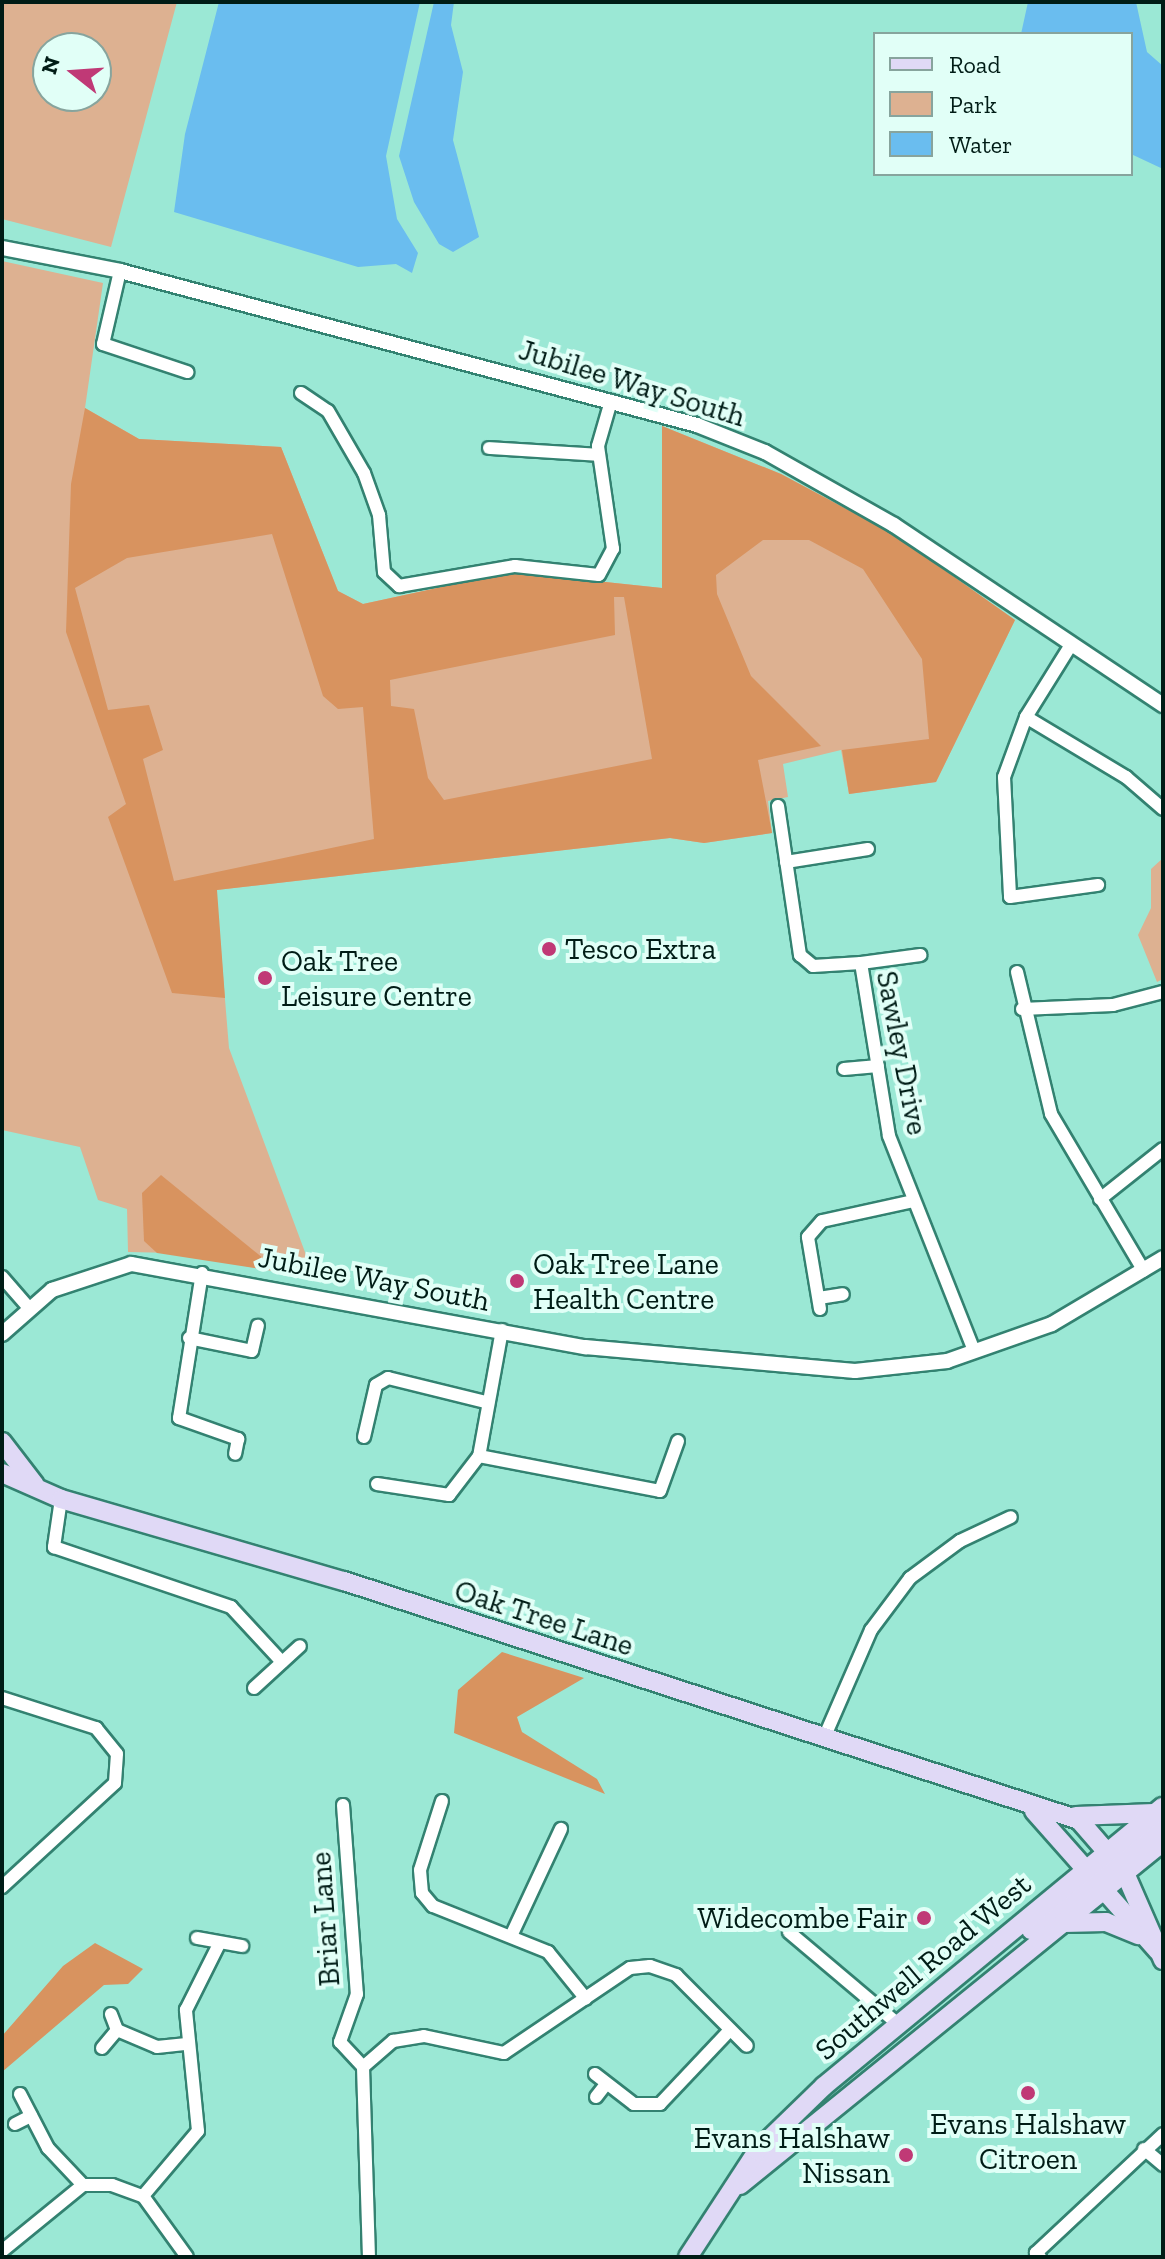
<!DOCTYPE html>
<style>
body{margin:0}
#map{position:relative;width:1165px;height:2259px;overflow:hidden;background:#9be8d5;font-family:"Zilla Slab",serif}
div>[style]{position:absolute}
.green>*{inset:0;background:#ddb191}
.forest>*{inset:0;background:#d8935f}
.water>*{inset:0;background:#6abdef}
.roads{filter:drop-shadow(2px 0 #338271) drop-shadow(-2px 0 #338271) drop-shadow(0 2px #338271) drop-shadow(0 -2px #338271)}
.minor>*{height:12px;margin:-6px;padding:0 6px;transform-origin:6px;border-radius:6px;background:#fff}
.tertiary>*{height:14px;margin:-7px;padding:0 7px;transform-origin:7px;border-radius:7px;background:#fff}
.primary>*{height:18px;margin:-9px;padding:0 9px;transform-origin:9px;border-radius:9px;background:#e0d9f6}
.dots>*{width:22px;height:22px;translate:-50% -50%;box-sizing:border-box;border:4px solid #e1fff7;border-radius:50%}
span{translate:-50% -50%;white-space:nowrap;text-align:center;line-height:1.15;-webkit-text-stroke:8px #e1fff7;paint-order:stroke}
.street-label{font-size:30px;color:#001c16}
.poi-label{font-size:30px;color:#001c16}
.left{translate:0 -50%;text-align:left}
.right{translate:-100% -50%;text-align:right}
.frame{position:absolute;inset:0;border:4px solid #001c16;pointer-events:none}
.legend{position:absolute;left:873px;top:32px;width:260px;height:144px;box-sizing:border-box;background:#e1fff7;border:2px solid #87a49d;margin:0;padding:10px 14px;list-style:none;font-size:24px;color:#001c16}
.legend li{display:flex;align-items:center;gap:16px;height:40px}
.legend b{width:40px;border:2px solid #87a49d}
.north{position:absolute;left:32px;top:32px;width:80px;height:80px;box-sizing:border-box;background:#e1fff7;border:2px solid #87a49d;border-radius:50%;rotate:287deg;font-size:22px;font-weight:700;line-height:32px;text-align:center;color:#001c16}
.north::after{content:'';display:block;margin:auto;width:28px;height:36px;background:#c03976;clip-path:polygon(50% 0,100% 100%,50% 72%,0 100%)}
</style>
<div id="map">
<div class="green">
<i style="clip-path:polygon(evenodd,2px 2px,177px 2px,111px 247px,2px 219px,2px 2px,48px 48px,96px 48px,96px 96px,48px 96px,48px 48px)"></i>
<i style="clip-path:polygon(2px 261px,103px 283px,85px 408px,139px 439px,281px 447px,338px 591px,363px 604px,511px 572px,662px 588px,662px 426px,781px 474px,895px 535px,1015px 620px,936px 782px,849px 794px,841px 750px,783px 764px,788px 797px,768px 801px,772px 833px,704px 843px,670px 838px,216px 890px,229px 1048px,315px 1279px,175px 1253px,128px 1252px,127px 1209px,98px 1200px,80px 1147px,2px 1130px)"></i>
<i style="clip-path:polygon(1163px 858px,1163px 979px,1157px 982px,1138px 935px,1151px 908px,1151px 869px)"></i>
</div>
<div class="forest">
<i style="clip-path:polygon(evenodd,85px 408px,139px 439px,281px 447px,338px 591px,363px 604px,511px 572px,662px 588px,662px 426px,781px 474px,895px 535px,1015px 620px,936px 782px,849px 794px,842px 750px,929px 739px,922px 659px,863px 569px,809px 540px,763px 540px,716px 575px,717px 594px,751px 676px,821px 746px,758px 760px,772px 833px,704px 843px,670px 838px,217px 890px,225px 998px,172px 993px,108px 817px,126px 804px,66px 632px,71px 484px,85px 408px,272px 534px,323px 696px,338px 709px,363px 707px,374px 839px,174px 881px,143px 759px,163px 750px,149px 705px,108px 710px,75px 588px,127px 558px,272px 534px,85px 408px,614px 597px,624px 597px,652px 759px,444px 800px,428px 778px,414px 709px,391px 706px,390px 680px,615px 635px,614px 597px)"></i>
<i style="clip-path:polygon(161px 1175px,269px 1263px,267px 1270px,157px 1253px,144px 1241px,142px 1193px)"></i>
<i style="clip-path:polygon(502px 1652px,584px 1678px,517px 1717px,522px 1732px,597px 1779px,605px 1794px,454px 1733px,458px 1690px)"></i>
<i style="clip-path:polygon(95px 1943px,143px 1969px,128px 1984px,104px 1985px,2px 2072px,2px 2036px,63px 1966px)"></i>
</div>
<div class="water">
<i style="clip-path:polygon(219px 2px,420px 2px,386px 156px,397px 219px,418px 253px,412px 273px,396px 264px,358px 267px,174px 212px,185px 134px)"></i>
<i style="clip-path:polygon(434px 2px,454px 2px,451px 25px,463px 72px,453px 140px,479px 237px,453px 252px,439px 244px,414px 202px,399px 156px)"></i>
<i style="clip-path:polygon(1028px 2px,1136px 2px,1147px 52px,1163px 66px,1163px 169px,1131px 154px,1131px 34px,1021px 34px)"></i>
</div>
<div class="roads">
<div class="minor">
<i style="left:120px;top:271px;width:75px;rotate:103.1deg"></i>
<i style="left:103px;top:344px;width:89px;rotate:18.4deg"></i>
<i style="left:301px;top:393px;width:32px;rotate:34deg"></i>
<i style="left:328px;top:411px;width:72px;rotate:59.9deg"></i>
<i style="left:364px;top:473px;width:45px;rotate:70.3deg"></i>
<i style="left:379px;top:515px;width:57px;rotate:85deg"></i>
<i style="left:384px;top:572px;width:21px;rotate:43deg"></i>
<i style="left:399px;top:586px;width:118px;rotate:-9.8deg"></i>
<i style="left:515px;top:566px;width:84px;rotate:6.1deg"></i>
<i style="left:599px;top:575px;width:30px;rotate:-62deg"></i>
<i style="left:613px;top:549px;width:104px;rotate:-98.3deg"></i>
<i style="left:598px;top:446px;width:47px;rotate:-73.9deg"></i>
<i style="left:489px;top:448px;width:110px;rotate:3.6deg"></i>
<i style="left:1069px;top:648px;width:81px;rotate:121.9deg"></i>
<i style="left:1026px;top:717px;width:64px;rotate:110.1deg"></i>
<i style="left:1004px;top:777px;width:120px;rotate:87.1deg"></i>
<i style="left:1010px;top:897px;width:89px;rotate:-7.8deg"></i>
<i style="left:1026px;top:717px;width:117px;rotate:31deg"></i>
<i style="left:1126px;top:777px;width:49px;rotate:40.9deg"></i>
<i style="left:778px;top:806px;width:151px;rotate:81.6deg"></i>
<i style="left:800px;top:955px;width:17px;rotate:40deg"></i>
<i style="left:813px;top:966px;width:48px;rotate:-3.6deg"></i>
<i style="left:861px;top:963px;width:175px;rotate:80.8deg"></i>
<i style="left:889px;top:1136px;width:231px;rotate:68.4deg"></i>
<i style="left:786px;top:862px;width:83px;rotate:-9deg"></i>
<i style="left:861px;top:963px;width:60px;rotate:-7.7deg"></i>
<i style="left:1017px;top:972px;width:146px;rotate:76.5deg"></i>
<i style="left:1051px;top:1114px;width:182px;rotate:59.4deg"></i>
<i style="left:1022px;top:1009px;width:91px;rotate:-2.5deg"></i>
<i style="left:1113px;top:1005px;width:52px;rotate:-14.6deg"></i>
<i style="left:844px;top:1069px;width:34px;rotate:-5deg"></i>
<i style="left:1100px;top:1199px;width:80px;rotate:-38.4deg"></i>
<i style="left:202px;top:1273px;width:147px;rotate:99deg"></i>
<i style="left:179px;top:1418px;width:63px;rotate:19.6deg"></i>
<i style="left:238px;top:1439px;width:15px;rotate:101deg"></i>
<i style="left:2px;top:1277px;width:40px;rotate:49deg"></i>
<i style="left:819px;top:1298px;width:24px;rotate:-9deg"></i>
<i style="left:820px;top:1309px;width:73px;rotate:-99.5deg"></i>
<i style="left:808px;top:1237px;width:21px;rotate:-49deg"></i>
<i style="left:822px;top:1221px;width:93px;rotate:-12.4deg"></i>
<i style="left:502px;top:1330px;width:128px;rotate:100.3deg"></i>
<i style="left:479px;top:1456px;width:184px;rotate:10.9deg"></i>
<i style="left:660px;top:1491px;width:53px;rotate:-70.2deg"></i>
<i style="left:189px;top:1338px;width:64px;rotate:11.7deg"></i>
<i style="left:252px;top:1351px;width:26px;rotate:-77deg"></i>
<i style="left:364px;top:1437px;width:53px;rotate:-77deg"></i>
<i style="left:376px;top:1385px;width:14px;rotate:-30deg"></i>
<i style="left:388px;top:1378px;width:101px;rotate:13.8deg"></i>
<i style="left:377px;top:1484px;width:73px;rotate:8.7deg"></i>
<i style="left:449px;top:1495px;width:49px;rotate:-52.4deg"></i>
<i style="left:61px;top:1499px;width:49px;rotate:98.3deg"></i>
<i style="left:54px;top:1547px;width:187px;rotate:18.7deg"></i>
<i style="left:231px;top:1607px;width:75px;rotate:47.2deg"></i>
<i style="left:254px;top:1688px;width:62px;rotate:-42.4deg"></i>
<i style="left:2px;top:1698px;width:99px;rotate:17.7deg"></i>
<i style="left:96px;top:1728px;width:33px;rotate:51deg"></i>
<i style="left:117px;top:1754px;width:29px;rotate:94deg"></i>
<i style="left:115px;top:1783px;width:154px;rotate:137.4deg"></i>
<i style="left:824px;top:1738px;width:118px;rotate:-66.5deg"></i>
<i style="left:871px;top:1630px;width:65px;rotate:-53.1deg"></i>
<i style="left:910px;top:1578px;width:62px;rotate:-36.5deg"></i>
<i style="left:960px;top:1541px;width:56px;rotate:-25.2deg"></i>
<i style="left:442px;top:1801px;width:72px;rotate:107.7deg"></i>
<i style="left:420px;top:1870px;width:23px;rotate:85deg"></i>
<i style="left:422px;top:1893px;width:17px;rotate:50deg"></i>
<i style="left:433px;top:1906px;width:124px;rotate:21.8deg"></i>
<i style="left:548px;top:1952px;width:60px;rotate:51deg"></i>
<i style="left:343px;top:1805px;width:190px;rotate:85.8deg"></i>
<i style="left:357px;top:1994px;width:51px;rotate:109.5deg"></i>
<i style="left:340px;top:2042px;width:34px;rotate:47deg"></i>
<i style="left:363px;top:2067px;width:190px;rotate:88.2deg"></i>
<i style="left:789px;top:1932px;width:143px;rotate:40.2deg"></i>
<i style="left:512px;top:1934px;width:116px;rotate:-65deg"></i>
<i style="left:197px;top:1938px;width:46px;rotate:10.1deg"></i>
<i style="left:117px;top:2030px;width:43px;rotate:23deg"></i>
<i style="left:157px;top:2047px;width:30px;rotate:-6deg"></i>
<i style="left:102px;top:2048px;width:23px;rotate:-50deg"></i>
<i style="left:117px;top:2030px;width:17px;rotate:-111deg"></i>
<i style="left:363px;top:2067px;width:40px;rotate:-41deg"></i>
<i style="left:393px;top:2041px;width:31px;rotate:-9deg"></i>
<i style="left:424px;top:2036px;width:82px;rotate:12deg"></i>
<i style="left:504px;top:2053px;width:152px;rotate:-34deg"></i>
<i style="left:630px;top:1968px;width:20px;rotate:-6deg"></i>
<i style="left:650px;top:1966px;width:28px;rotate:19deg"></i>
<i style="left:676px;top:1975px;width:100px;rotate:45deg"></i>
<i style="left:595px;top:2074px;width:49px;rotate:37.6deg"></i>
<i style="left:634px;top:2104px;width:26px"></i>
<i style="left:660px;top:2104px;width:102px;rotate:-46.6deg"></i>
<i style="left:20px;top:2094px;width:61px;rotate:62.6deg"></i>
<i style="left:48px;top:2148px;width:51px;rotate:46.6deg"></i>
<i style="left:596px;top:2097px;width:16px;rotate:-52deg"></i>
<i style="left:15px;top:2124px;width:18px;rotate:-27deg"></i>
<i style="left:1144px;top:2149px;width:25px;rotate:40deg"></i>
<i style="left:143px;top:2196px;width:85px;rotate:-49.8deg"></i>
<i style="left:198px;top:2131px;width:122px;rotate:-95.7deg"></i>
<i style="left:186px;top:2010px;width:74px;rotate:-63.4deg"></i>
<i style="left:2px;top:2251px;width:104px;rotate:-39.2deg"></i>
<i style="left:83px;top:2185px;width:29px"></i>
<i style="left:112px;top:2185px;width:33px;rotate:20deg"></i>
<i style="left:143px;top:2196px;width:75px;rotate:54.2deg"></i>
<i style="left:1040px;top:2257px;width:6px;rotate:-135deg"></i>
<i style="left:1036px;top:2253px;width:174px;rotate:-43.1deg"></i>
</div>
<div class="tertiary">
<i style="left:2px;top:248px;width:120px;rotate:11deg"></i>
<i style="left:120px;top:271px;width:597px;rotate:14.94deg"></i>
<i style="left:697px;top:425px;width:73px;rotate:21.7deg"></i>
<i style="left:765px;top:452px;width:148px;rotate:29.5deg"></i>
<i style="left:894px;top:525px;width:324px;rotate:33.8deg"></i>
<i style="left:2px;top:1334px;width:67px;rotate:-41.3deg"></i>
<i style="left:52px;top:1290px;width:83px;rotate:-18.2deg"></i>
<i style="left:131px;top:1264px;width:462px;rotate:10.4deg"></i>
<i style="left:585px;top:1347px;width:271px;rotate:5.1deg"></i>
<i style="left:855px;top:1371px;width:93px;rotate:-6.2deg"></i>
<i style="left:947px;top:1361px;width:111px;rotate:-19.4deg"></i>
<i style="left:1052px;top:1324px;width:129px;rotate:-30.7deg"></i>
</div>
<div class="primary">
<i style="left:2px;top:1442px;width:54px;rotate:52.5deg"></i>
<i style="left:2px;top:1473px;width:64px;rotate:23.8deg"></i>
<i style="left:61px;top:1499px;width:295px;rotate:16.2deg"></i>
<i style="left:344px;top:1581px;width:773px;rotate:18.01deg"></i>
<i style="left:1079px;top:1820px;width:70px;rotate:49deg"></i>
<i style="left:1125px;top:1873px;width:95px;rotate:66.4deg"></i>
<i style="left:1034px;top:1811px;width:187px;rotate:48.5deg"></i>
<i style="left:1076px;top:1816px;width:78px;rotate:-2.2deg"></i>
<i style="left:1106px;top:1866px;width:70px;rotate:-35.1deg"></i>
<i style="left:1064px;top:1923px;width:42px;rotate:-1.4deg"></i>
<i style="left:1106px;top:1922px;width:35px;rotate:22deg"></i>
<i style="left:1031px;top:1930px;width:94px;rotate:-36.7deg"></i>
<i style="left:740px;top:2185px;width:545px;rotate:-39.04deg"></i>
<i style="left:688px;top:2257px;width:126px;rotate:-56.9deg"></i>
<i style="left:757px;top:2151px;width:93px;rotate:-44.1deg"></i>
<i style="left:824px;top:2086px;width:439px;rotate:-39.5deg"></i>
</div>
</div>
<div class="dots">
<i style="left:549px;top:949px;background:#c03976"></i>
<i style="left:265px;top:978px;background:#c03976"></i>
<i style="left:517px;top:1281px;background:#c03976"></i>
<i style="left:924px;top:1918px;background:#c03976"></i>
<i style="left:1028px;top:2093px;background:#c03976"></i>
<i style="left:906px;top:2155px;background:#c03976"></i>
</div>
<div class="street-label">
<span style="left:632px;top:383px;rotate:17deg">Jubilee Way South</span>
<span style="left:902px;top:1053px;rotate:79deg">Sawley Drive</span>
<span style="left:374px;top:1279px;rotate:11deg">Jubilee Way South</span>
<span style="left:544px;top:1618px;rotate:18deg">Oak Tree Lane</span>
<span style="left:325px;top:1919px;rotate:-94deg">Briar Lane</span>
<span style="left:923px;top:1967px;rotate:-40deg">Southwell Road West</span>
</div>
<div class="poi-label">
<span class="left" style="left:565px;top:949px">Tesco Extra</span>
<span class="left" style="left:281px;top:978px">Oak Tree<br>Leisure Centre</span>
<span class="left" style="left:533px;top:1281px">Oak Tree Lane<br>Health Centre</span>
<span class="right" style="left:908px;top:1918px">Widecombe Fair</span>
<span style="left:1028px;top:2141px">Evans Halshaw<br>Citroen</span>
<span class="right" style="left:890px;top:2155px">Evans Halshaw<br>Nissan</span>
</div>
<div class="frame"></div>
<ul class="legend">
<li><b style="height:10px;background:#e0d9f6"></b>Road</li>
<li><b style="height:22px;background:#ddb191"></b>Park</li>
<li><b style="height:22px;background:#6abdef"></b>Water</li>
</ul>
<div class="north">N</div>
</div>
